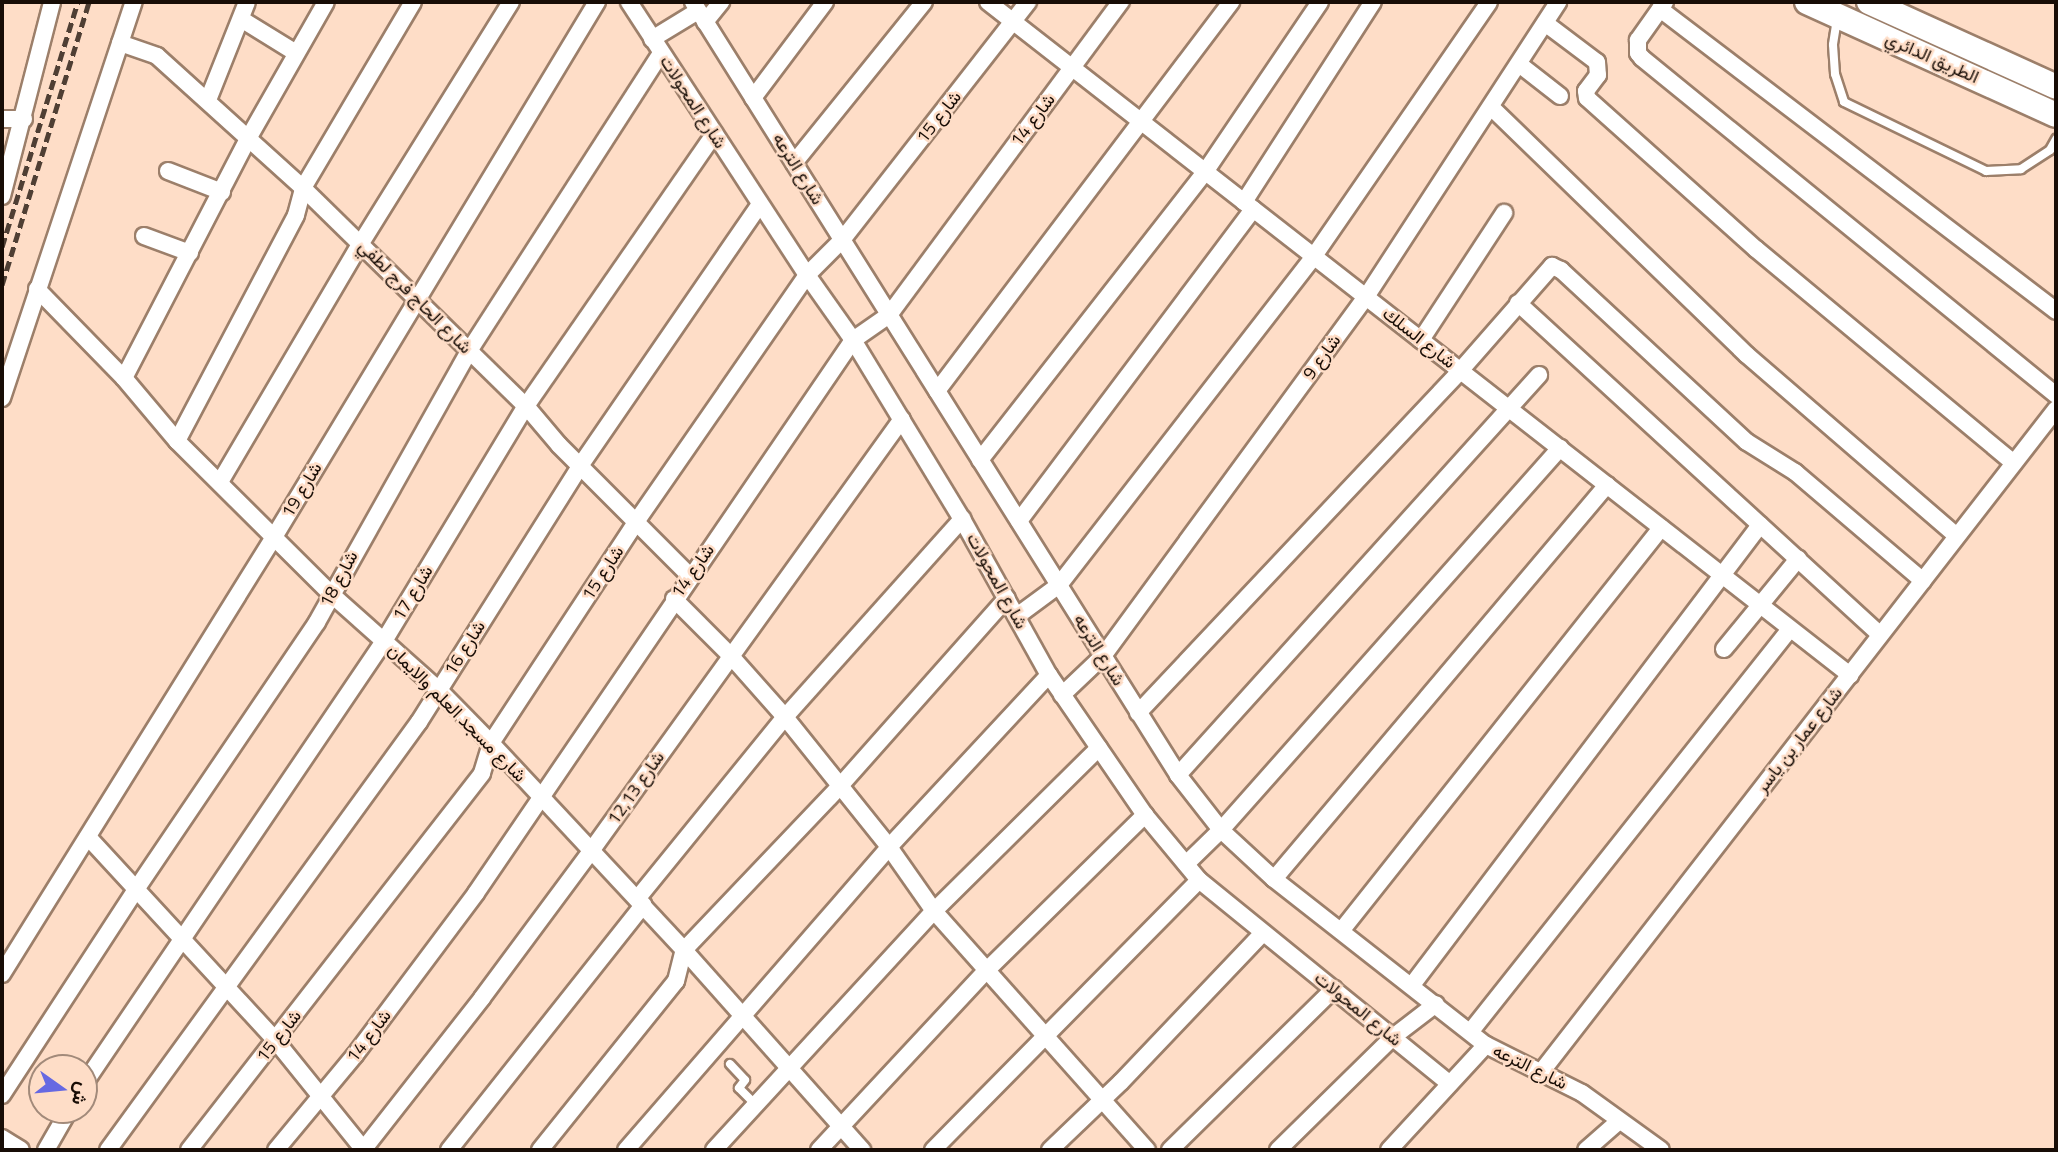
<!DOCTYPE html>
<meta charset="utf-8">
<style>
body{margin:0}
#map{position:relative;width:2058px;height:1152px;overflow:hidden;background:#feddc7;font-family:"Titillium Web",Vazirmatn,sans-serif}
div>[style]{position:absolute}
.roads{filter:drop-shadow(2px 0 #9c7f6a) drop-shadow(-2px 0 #9c7f6a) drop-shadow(0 2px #9c7f6a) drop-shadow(0 -2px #9c7f6a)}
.lane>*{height:8px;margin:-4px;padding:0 4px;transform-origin:4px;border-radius:4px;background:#fff}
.street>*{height:16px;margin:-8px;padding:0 8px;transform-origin:8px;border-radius:8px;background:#fff}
.primary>*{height:24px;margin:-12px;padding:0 12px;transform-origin:12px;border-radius:12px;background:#fff}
.rail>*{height:5px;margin-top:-2.5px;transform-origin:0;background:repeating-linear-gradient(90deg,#4f3f34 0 10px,transparent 0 15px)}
span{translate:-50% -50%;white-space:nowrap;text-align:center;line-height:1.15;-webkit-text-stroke:5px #feddc7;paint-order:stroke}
.street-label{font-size:18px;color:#180d06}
.frame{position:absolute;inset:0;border:4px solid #180d06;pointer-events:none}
.north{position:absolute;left:28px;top:1054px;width:70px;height:70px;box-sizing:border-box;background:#feddc7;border:2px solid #a28a7a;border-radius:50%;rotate:105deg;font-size:19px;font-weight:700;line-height:28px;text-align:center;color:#180d06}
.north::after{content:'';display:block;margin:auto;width:24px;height:32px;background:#6669e2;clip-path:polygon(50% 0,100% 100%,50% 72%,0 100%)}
</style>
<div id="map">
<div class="roads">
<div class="lane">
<i style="left:1837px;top:19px;width:26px;rotate:99deg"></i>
<i style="left:1833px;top:45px;width:29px;rotate:86deg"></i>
<i style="left:1835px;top:74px;width:29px;rotate:72deg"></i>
<i style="left:1844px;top:102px;width:158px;rotate:25.9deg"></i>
<i style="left:1986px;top:171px;width:35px;rotate:-3deg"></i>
<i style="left:2021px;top:169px;width:35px;rotate:-33deg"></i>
<i style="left:2050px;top:150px;width:13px;rotate:-61deg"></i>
<i style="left:730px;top:1064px;width:22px;rotate:47deg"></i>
<i style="left:745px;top:1080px;width:10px;rotate:127deg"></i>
<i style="left:739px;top:1088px;width:23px;rotate:45deg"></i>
</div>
<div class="street">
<i style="left:629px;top:2px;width:326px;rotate:56.9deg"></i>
<i style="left:807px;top:275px;width:80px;rotate:54.7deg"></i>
<i style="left:853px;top:340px;width:210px;rotate:58.7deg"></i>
<i style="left:962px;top:519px;width:179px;rotate:60.9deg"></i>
<i style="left:1049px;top:675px;width:170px;rotate:55.6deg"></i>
<i style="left:1145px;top:815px;width:85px;rotate:50.3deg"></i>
<i style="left:1199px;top:880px;width:323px;rotate:39.1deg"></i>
<i style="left:693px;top:2px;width:913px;rotate:57.89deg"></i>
<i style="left:1178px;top:775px;width:70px;rotate:52deg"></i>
<i style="left:1221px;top:830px;width:72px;rotate:42.8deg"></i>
<i style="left:1274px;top:879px;width:269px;rotate:38.1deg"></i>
<i style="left:1486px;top:1045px;width:107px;rotate:26.6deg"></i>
<i style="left:1582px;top:1093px;width:97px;rotate:35.8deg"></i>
<i style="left:988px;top:2px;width:1094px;rotate:37.98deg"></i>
<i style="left:1665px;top:2px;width:47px;rotate:125.4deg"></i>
<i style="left:1638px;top:40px;width:13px;rotate:90deg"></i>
<i style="left:1638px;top:53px;width:6px;rotate:51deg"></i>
<i style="left:1642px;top:58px;width:534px;rotate:39.15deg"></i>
<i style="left:1660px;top:9px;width:498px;rotate:37.3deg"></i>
<i style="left:241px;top:19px;width:65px;rotate:31.7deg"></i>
<i style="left:705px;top:22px;width:26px;rotate:-51deg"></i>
<i style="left:1545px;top:23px;width:65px;rotate:36.9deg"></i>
<i style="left:1597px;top:62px;width:13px;rotate:86deg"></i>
<i style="left:1598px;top:75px;width:20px;rotate:127deg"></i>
<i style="left:1586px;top:91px;width:7px;rotate:82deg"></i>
<i style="left:1587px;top:98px;width:227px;rotate:41.8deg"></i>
<i style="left:1756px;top:249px;width:335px;rotate:39.7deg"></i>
<i style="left:652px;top:39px;width:54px;rotate:-31.3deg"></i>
<i style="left:120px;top:43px;width:39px;rotate:19deg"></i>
<i style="left:157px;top:56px;width:197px;rotate:42.1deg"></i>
<i style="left:303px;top:188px;width:312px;rotate:44.4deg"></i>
<i style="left:526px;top:406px;width:51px;rotate:49.8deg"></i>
<i style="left:559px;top:445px;width:185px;rotate:45deg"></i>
<i style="left:1519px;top:64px;width:52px;rotate:38deg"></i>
<i style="left:753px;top:98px;width:120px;rotate:-53.1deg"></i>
<i style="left:208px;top:100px;width:105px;rotate:-68.3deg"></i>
<i style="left:1491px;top:107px;width:356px;rotate:44.1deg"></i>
<i style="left:1747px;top:355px;width:277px;rotate:40.8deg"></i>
<i style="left:2px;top:119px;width:22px"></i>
<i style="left:794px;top:163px;width:207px;rotate:-51.1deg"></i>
<i style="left:168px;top:171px;width:58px;rotate:21.3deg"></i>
<i style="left:2px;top:196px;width:200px;rotate:-75.5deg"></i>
<i style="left:1244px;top:202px;width:238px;rotate:-57.2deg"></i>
<i style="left:144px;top:236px;width:49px;rotate:20.3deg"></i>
<i style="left:37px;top:289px;width:124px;rotate:45.7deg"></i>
<i style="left:124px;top:378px;width:82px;rotate:49.9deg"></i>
<i style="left:177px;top:441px;width:216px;rotate:44.8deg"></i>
<i style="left:330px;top:593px;width:146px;rotate:41.7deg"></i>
<i style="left:439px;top:690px;width:74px;rotate:45.5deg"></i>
<i style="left:491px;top:743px;width:283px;rotate:47deg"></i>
<i style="left:684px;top:950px;width:268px;rotate:48.3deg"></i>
<i style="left:1518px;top:303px;width:491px;rotate:42.5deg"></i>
<i style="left:1421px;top:340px;width:152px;rotate:-56.8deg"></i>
<i style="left:124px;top:378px;width:271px;rotate:-62.6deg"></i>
<i style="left:249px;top:137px;width:155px;rotate:-60.3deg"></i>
<i style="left:937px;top:391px;width:488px;rotate:-52.9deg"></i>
<i style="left:2px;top:398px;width:417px;rotate:-71.6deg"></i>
<i style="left:177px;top:441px;width:255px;rotate:-62.2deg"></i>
<i style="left:296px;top:215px;width:28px;rotate:-75deg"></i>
<i style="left:303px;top:188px;width:216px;rotate:-59.4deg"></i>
<i style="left:980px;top:460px;width:365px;rotate:-52deg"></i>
<i style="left:1205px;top:172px;width:205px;rotate:-55.9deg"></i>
<i style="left:220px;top:482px;width:277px;rotate:-59.5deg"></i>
<i style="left:361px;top:243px;width:284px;rotate:-58.1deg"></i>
<i style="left:1019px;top:521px;width:390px;rotate:-53.1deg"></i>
<i style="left:674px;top:599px;width:79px;rotate:45deg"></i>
<i style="left:730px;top:655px;width:83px;rotate:48.4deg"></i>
<i style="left:785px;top:717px;width:166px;rotate:51.3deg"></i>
<i style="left:889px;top:847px;width:78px;rotate:54.9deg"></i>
<i style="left:934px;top:911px;width:320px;rotate:48.3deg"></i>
<i style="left:1017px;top:616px;width:52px;rotate:-36.4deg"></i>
<i style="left:1059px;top:585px;width:416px;rotate:-52.2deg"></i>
<i style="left:1314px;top:256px;width:308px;rotate:-55.4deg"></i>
<i style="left:1724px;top:649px;width:117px;rotate:-50.6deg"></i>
<i style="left:1062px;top:695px;width:57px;rotate:-43.6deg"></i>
<i style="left:1103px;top:656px;width:445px;rotate:-53.8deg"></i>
<i style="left:1366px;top:297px;width:352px;rotate:-56.9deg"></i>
<i style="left:1138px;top:713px;width:470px;rotate:-46.7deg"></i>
<i style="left:1460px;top:371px;width:140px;rotate:-48.8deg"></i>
<i style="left:1552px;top:266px;width:10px;rotate:24deg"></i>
<i style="left:1561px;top:270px;width:253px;rotate:42.8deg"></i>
<i style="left:1747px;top:442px;width:57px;rotate:32deg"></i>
<i style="left:1795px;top:472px;width:168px;rotate:40.4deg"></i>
<i style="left:1178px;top:775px;width:539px;rotate:-47.93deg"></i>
<i style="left:88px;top:837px;width:277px;rotate:47.3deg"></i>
<i style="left:276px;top:1041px;width:140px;rotate:51.1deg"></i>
<i style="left:1186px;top:864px;width:49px;rotate:-44.2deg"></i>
<i style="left:1221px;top:830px;width:511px;rotate:-48.41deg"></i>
<i style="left:1274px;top:879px;width:516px;rotate:-49.8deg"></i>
<i style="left:637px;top:899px;width:235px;rotate:-50.9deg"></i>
<i style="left:785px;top:717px;width:266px;rotate:-48.2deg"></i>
<i style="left:1341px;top:931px;width:515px;rotate:-51.55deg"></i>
<i style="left:2px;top:974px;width:515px;rotate:-58.1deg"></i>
<i style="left:274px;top:537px;width:625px;rotate:-58.88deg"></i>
<i style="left:1412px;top:985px;width:577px;rotate:-52.89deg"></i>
<i style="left:1471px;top:1031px;width:513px;rotate:-51.57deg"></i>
<i style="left:1542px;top:1071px;width:838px;rotate:-52.17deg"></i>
<i style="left:84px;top:1084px;width:535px;rotate:-55.89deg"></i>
<i style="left:384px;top:641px;width:275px;rotate:-58.9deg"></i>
<i style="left:526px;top:406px;width:331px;rotate:-55.3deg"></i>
<i style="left:2px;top:1095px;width:247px;rotate:-56.9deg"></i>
<i style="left:137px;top:888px;width:321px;rotate:-55.9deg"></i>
<i style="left:317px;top:622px;width:311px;rotate:-60.7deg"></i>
<i style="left:469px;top:351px;width:354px;rotate:-57.2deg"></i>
<i style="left:2px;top:1138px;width:22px;rotate:32deg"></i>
<i style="left:46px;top:1150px;width:46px;rotate:-60.1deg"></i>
<i style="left:108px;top:1150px;width:529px;rotate:-54deg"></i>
<i style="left:419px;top:722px;width:302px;rotate:-57.8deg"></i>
<i style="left:580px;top:466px;width:318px;rotate:-55.5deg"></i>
<i style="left:189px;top:1150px;width:477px;rotate:-52.1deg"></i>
<i style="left:482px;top:773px;width:31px;rotate:-73deg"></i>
<i style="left:491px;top:743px;width:264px;rotate:-56.7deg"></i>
<i style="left:636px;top:522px;width:300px;rotate:-55.3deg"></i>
<i style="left:807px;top:275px;width:49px;rotate:-45deg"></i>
<i style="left:842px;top:240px;width:302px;rotate:-52deg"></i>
<i style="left:276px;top:1150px;width:124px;rotate:-50.3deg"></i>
<i style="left:355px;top:1055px;width:202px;rotate:-53.2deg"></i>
<i style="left:476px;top:893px;width:669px;rotate:-55.72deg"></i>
<i style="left:853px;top:340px;width:44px;rotate:-34.8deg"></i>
<i style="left:889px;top:315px;width:390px;rotate:-53.5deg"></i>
<i style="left:363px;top:1150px;width:193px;rotate:-51.9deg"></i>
<i style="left:482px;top:998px;width:183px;rotate:-53.4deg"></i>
<i style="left:591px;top:851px;width:532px;rotate:-54.25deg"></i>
<i style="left:449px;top:1150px;width:313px;rotate:-51.6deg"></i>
<i style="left:540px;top:1150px;width:217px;rotate:-51.2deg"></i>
<i style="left:676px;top:981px;width:32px;rotate:-76deg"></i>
<i style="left:684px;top:950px;width:226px;rotate:-46.4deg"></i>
<i style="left:840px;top:786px;width:251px;rotate:-48.4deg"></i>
<i style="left:626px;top:1150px;width:401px;rotate:-49deg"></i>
<i style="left:889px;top:847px;width:235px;rotate:-47.1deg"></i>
<i style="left:714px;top:1150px;width:325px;rotate:-47.4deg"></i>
<i style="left:934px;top:911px;width:232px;rotate:-44.7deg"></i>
<i style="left:819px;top:1150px;width:245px;rotate:-47deg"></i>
<i style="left:986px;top:971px;width:223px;rotate:-44.5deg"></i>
<i style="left:933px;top:1150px;width:379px;rotate:-45.4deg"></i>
<i style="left:1050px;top:1150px;width:98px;rotate:-43.8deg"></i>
<i style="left:1121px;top:1082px;width:206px;rotate:-46.4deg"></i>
<i style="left:1170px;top:1150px;width:230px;rotate:-44.5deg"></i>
<i style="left:1278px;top:1150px;width:161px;rotate:-44.5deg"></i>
<i style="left:1393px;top:1037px;width:54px;rotate:-37.5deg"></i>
<i style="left:1389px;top:1150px;width:143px;rotate:-47.3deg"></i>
<i style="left:1586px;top:1150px;width:44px;rotate:-41.3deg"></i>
</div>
<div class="primary">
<i style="left:1807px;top:2px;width:273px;rotate:24.4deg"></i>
<i style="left:1869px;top:2px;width:205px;rotate:24.4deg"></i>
</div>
</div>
<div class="rail">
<i style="left:2px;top:247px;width:257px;rotate:-72.8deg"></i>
<i style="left:2px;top:285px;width:296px;rotate:-72.9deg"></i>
</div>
<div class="street-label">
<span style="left:1932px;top:58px;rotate:24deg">الطريق الدائري</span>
<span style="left:693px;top:102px;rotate:57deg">شارع المحولات</span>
<span style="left:939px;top:117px;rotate:-52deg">شارع 15</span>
<span style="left:1033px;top:120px;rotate:-53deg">شارع 14</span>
<span style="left:798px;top:169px;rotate:58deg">شارع الترعه</span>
<span style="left:415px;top:297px;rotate:45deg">شارع الحاج فرج لطفي</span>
<span style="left:1419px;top:338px;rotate:38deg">شارع السلك</span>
<span style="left:1322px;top:357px;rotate:-54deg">شارع 9</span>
<span style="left:302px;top:490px;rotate:-59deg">شارع 19</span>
<span style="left:693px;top:571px;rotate:-55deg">شارع 14</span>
<span style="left:603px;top:573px;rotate:-57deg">شارع 15</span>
<span style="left:339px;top:579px;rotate:-62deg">شارع 18</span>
<span style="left:997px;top:581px;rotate:61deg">شارع المحولات</span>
<span style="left:413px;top:593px;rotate:-59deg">شارع 17</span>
<span style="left:465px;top:648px;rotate:-58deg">شارع 16</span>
<span style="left:1099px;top:650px;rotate:58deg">شارع الترعه</span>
<span style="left:457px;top:713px;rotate:45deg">شارع مسجد العلم والايمان</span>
<span style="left:1799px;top:740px;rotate:-52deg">شارع عمار بن ياسر</span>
<span style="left:636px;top:788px;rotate:-55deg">شارع 12,13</span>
<span style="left:1358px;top:1009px;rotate:39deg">شارع المحولات</span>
<span style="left:279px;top:1036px;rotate:-52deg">شارع 15</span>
<span style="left:369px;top:1036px;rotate:-53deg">شارع 14</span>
<span style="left:1530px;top:1067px;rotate:26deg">شارع الترعه</span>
</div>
<div class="frame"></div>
<div class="north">ش</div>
</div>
